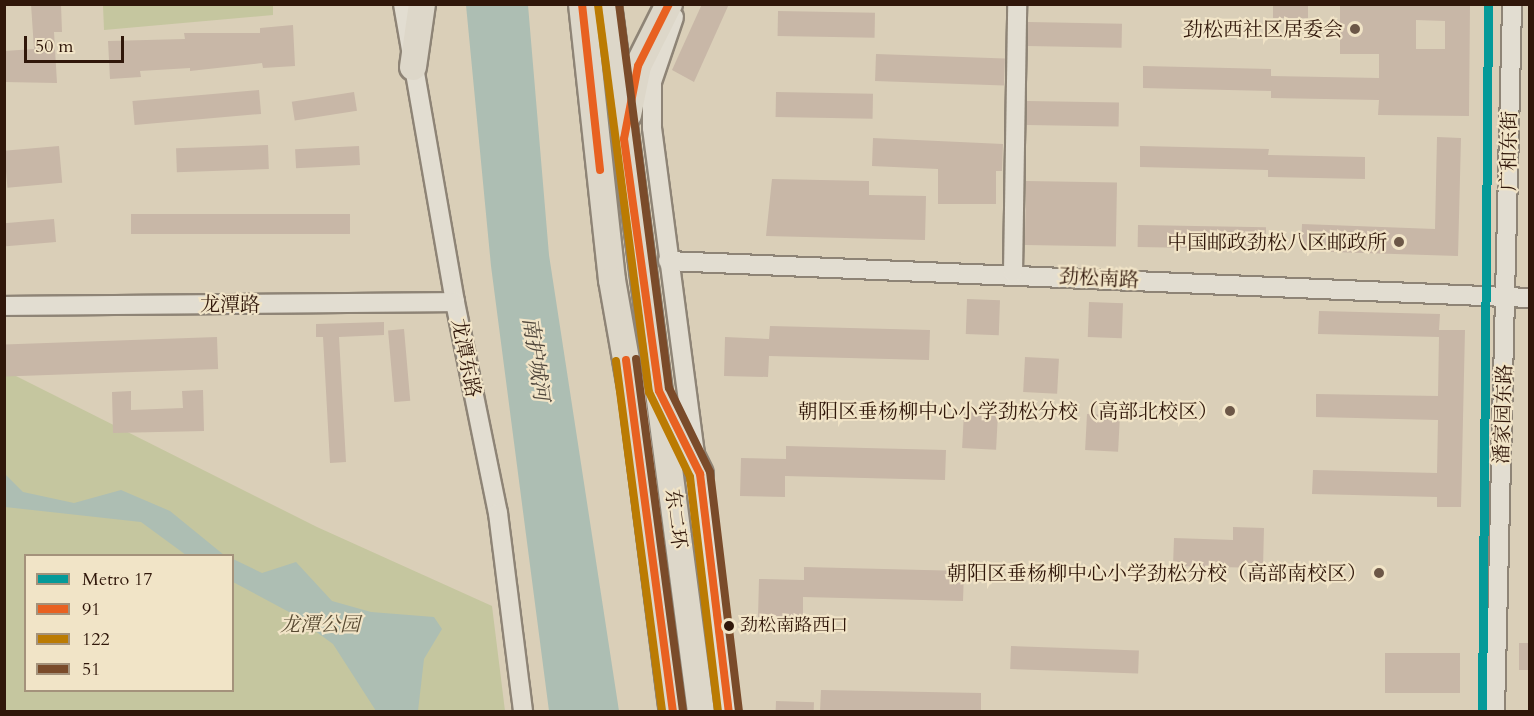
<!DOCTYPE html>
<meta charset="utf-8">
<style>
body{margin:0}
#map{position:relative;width:1534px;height:716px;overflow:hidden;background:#dacfb8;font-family:Cardo,"Noto Serif SC",serif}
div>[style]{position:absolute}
.green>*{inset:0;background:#c5c69f}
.water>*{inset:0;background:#adbeb3}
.building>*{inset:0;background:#c8b7a7;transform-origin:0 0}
.roads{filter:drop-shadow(2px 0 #8e8476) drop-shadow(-2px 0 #8e8476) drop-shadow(0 2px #8e8476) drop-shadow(0 -2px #8e8476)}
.minor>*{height:18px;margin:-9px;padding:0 9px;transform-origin:9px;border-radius:9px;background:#e2ddd1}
.highway>*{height:26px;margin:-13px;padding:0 13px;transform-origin:13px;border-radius:13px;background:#ddd7c9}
.bus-1>*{height:8px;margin:-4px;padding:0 4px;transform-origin:4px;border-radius:4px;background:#e86121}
.bus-2>*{height:8px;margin:-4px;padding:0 4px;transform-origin:4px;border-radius:4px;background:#bb7b03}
.bus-3>*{height:8px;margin:-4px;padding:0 4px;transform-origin:4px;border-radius:4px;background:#7a4b2a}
.metro-1>*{height:9px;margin:-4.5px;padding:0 4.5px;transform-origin:4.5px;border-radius:4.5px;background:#059a99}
.dots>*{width:16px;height:16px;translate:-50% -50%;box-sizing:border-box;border:3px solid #f1e4c7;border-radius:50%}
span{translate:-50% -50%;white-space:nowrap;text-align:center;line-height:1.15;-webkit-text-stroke:4.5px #f1e4c7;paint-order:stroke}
.bus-label{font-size:18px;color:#30170a}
.left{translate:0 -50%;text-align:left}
.poi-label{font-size:20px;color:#30170a}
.right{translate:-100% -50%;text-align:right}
.street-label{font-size:20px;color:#30170a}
.park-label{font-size:20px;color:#574931;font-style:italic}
.water-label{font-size:21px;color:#50473c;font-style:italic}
.frame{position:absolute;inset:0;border:6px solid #30170a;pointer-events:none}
.legend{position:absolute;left:24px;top:554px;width:210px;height:138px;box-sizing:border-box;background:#f1e4c7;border:2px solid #a4927b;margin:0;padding:8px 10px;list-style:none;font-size:18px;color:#30170a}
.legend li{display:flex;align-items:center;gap:12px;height:30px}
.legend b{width:30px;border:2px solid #a4927b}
.scale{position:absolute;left:24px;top:36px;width:100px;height:27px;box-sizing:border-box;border:3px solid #30170a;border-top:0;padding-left:8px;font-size:18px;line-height:21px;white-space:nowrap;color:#30170a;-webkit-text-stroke:4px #f1e4c7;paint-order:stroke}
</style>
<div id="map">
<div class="green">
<i style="clip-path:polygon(103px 5px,273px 5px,273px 15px,104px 30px)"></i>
<i style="clip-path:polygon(evenodd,4px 370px,317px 527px,492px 606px,505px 711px,5px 711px,4px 370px,26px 556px,232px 556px,232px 690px,26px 690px,26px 556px)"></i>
</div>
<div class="water">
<i style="clip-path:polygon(466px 5px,528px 5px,549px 255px,619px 711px,549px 711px,491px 266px)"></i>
<i style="clip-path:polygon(5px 474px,23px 492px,74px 503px,121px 490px,170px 511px,224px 555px,186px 555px,141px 522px,5px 507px)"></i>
<i style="clip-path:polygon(233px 559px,262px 573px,296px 562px,332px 601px,371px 612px,434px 617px,442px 629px,424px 659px,418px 711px,376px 711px,333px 644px,289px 612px,233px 582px)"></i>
</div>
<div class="building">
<i style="clip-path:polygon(31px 4px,61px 4px,62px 32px,54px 32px,57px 83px,4px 82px,4px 51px,34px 49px)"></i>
<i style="clip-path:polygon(702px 4px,729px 4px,694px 82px,672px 70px)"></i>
<i style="left:1273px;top:4px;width:35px;height:14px"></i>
<i style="clip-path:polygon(evenodd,1340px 4px,1470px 4px,1469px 116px,1378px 115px,1379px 100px,1271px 98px,1271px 91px,1143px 88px,1143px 66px,1271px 69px,1271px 76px,1379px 78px,1379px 54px,1340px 54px,1340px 4px,1416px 20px,1445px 21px,1445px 49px,1416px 49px,1416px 20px)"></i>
<i style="left:778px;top:11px;width:97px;height:25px;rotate:1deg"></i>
<i style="left:1028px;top:22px;width:94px;height:24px;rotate:1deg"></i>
<i style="clip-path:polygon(293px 25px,295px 66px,263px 68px,262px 63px,190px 71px,190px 68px,140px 71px,141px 77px,110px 79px,108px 41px,185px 39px,184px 33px,260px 33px,260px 28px)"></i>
<i style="left:876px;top:54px;width:129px;height:27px;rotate:2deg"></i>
<i style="left:259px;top:90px;width:24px;height:127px;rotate:85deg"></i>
<i style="left:354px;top:92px;width:19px;height:63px;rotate:81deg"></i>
<i style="left:776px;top:92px;width:97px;height:25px;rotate:1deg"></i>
<i style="left:1027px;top:101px;width:92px;height:24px;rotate:1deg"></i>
<i style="clip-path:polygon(1437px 137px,1461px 138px,1458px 256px,1301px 251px,1302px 224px,1435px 229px)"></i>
<i style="clip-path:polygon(873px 138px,1003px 144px,1002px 171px,996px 171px,996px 204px,938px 204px,938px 169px,872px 166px)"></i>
<i style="left:268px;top:145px;width:24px;height:92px;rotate:88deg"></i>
<i style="left:59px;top:146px;width:37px;height:55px;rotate:85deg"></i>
<i style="left:359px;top:146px;width:19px;height:64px;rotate:87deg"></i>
<i style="clip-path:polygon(1140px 146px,1269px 149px,1268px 155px,1365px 157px,1365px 179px,1268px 177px,1268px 170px,1140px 167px)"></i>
<i style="clip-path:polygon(772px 179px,869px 181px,869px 195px,926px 196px,925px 240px,766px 236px)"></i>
<i style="left:1026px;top:181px;width:91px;height:64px;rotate:1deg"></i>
<i style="left:350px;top:214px;width:20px;height:219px;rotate:90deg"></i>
<i style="left:54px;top:219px;width:23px;height:50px;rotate:85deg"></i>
<i style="left:1138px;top:225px;width:128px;height:22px;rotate:1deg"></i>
<i style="left:967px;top:299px;width:33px;height:35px;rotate:2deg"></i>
<i style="left:1089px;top:302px;width:34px;height:35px;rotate:2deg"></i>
<i style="clip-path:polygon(1319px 311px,1440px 314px,1439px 330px,1465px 330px,1461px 507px,1437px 507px,1437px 497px,1312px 494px,1313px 470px,1437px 473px,1438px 420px,1316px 417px,1316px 394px,1438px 396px,1439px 337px,1318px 334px)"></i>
<i style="clip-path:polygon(384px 322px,384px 335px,339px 337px,346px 462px,330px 463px,323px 337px,316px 337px,316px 324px)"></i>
<i style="clip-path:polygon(770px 326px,930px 330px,929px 360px,769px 356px,768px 377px,724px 376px,725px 337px,769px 339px)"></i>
<i style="left:404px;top:329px;width:72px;height:16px;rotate:85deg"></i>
<i style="left:217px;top:337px;width:32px;height:213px;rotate:88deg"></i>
<i style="left:1025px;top:357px;width:34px;height:35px;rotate:3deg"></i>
<i style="clip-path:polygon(203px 390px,204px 431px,113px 433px,112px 392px,131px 391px,131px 410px,183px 408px,182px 391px)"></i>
<i style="left:964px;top:412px;width:34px;height:36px;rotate:3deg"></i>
<i style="left:1087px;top:414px;width:33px;height:36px;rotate:3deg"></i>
<i style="clip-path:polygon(786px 446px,946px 450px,945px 480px,785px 476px,785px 497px,740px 496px,741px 458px,786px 459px)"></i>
<i style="clip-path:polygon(1233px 527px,1264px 528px,1263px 568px,1173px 566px,1174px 538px,1233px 540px)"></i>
<i style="clip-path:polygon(804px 567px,964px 571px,963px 601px,803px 597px,803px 618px,758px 617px,759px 579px,804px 580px)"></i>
<i style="left:1519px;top:643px;width:11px;height:27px"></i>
<i style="left:1011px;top:646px;width:128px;height:23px;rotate:2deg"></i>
<i style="left:1385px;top:653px;width:75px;height:40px"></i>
<i style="clip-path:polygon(821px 690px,981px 693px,981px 711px,820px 711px)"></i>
<i style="left:776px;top:701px;width:38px;height:10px;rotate:2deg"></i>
</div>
<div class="roads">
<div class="minor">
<i style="left:403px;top:4px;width:303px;rotate:80.1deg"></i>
<i style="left:455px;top:302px;width:215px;rotate:78.5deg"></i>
<i style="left:498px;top:513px;width:201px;rotate:82.8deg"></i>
<i style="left:674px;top:17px;width:69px;rotate:108.7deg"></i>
<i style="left:652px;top:82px;width:46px;rotate:90deg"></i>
<i style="left:652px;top:128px;width:589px;rotate:82.49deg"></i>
<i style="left:668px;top:261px;width:863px;rotate:2.46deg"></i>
<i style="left:1013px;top:273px;width:269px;rotate:-89.1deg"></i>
<i style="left:4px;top:306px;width:451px;rotate:-0.5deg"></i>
<i style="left:1495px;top:712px;width:708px;rotate:-88.62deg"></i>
</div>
<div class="highway">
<i style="left:582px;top:4px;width:278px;rotate:83.8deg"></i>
<i style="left:612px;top:280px;width:116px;rotate:80deg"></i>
<i style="left:632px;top:394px;width:321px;rotate:82.7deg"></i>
<i style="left:608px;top:4px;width:714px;rotate:82.52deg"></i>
<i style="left:413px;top:67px;width:64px;rotate:-81.9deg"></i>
<i style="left:628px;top:115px;width:50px;rotate:-78.5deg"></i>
<i style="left:638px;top:66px;width:69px;rotate:-63.4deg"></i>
<i style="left:668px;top:409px;width:72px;rotate:63.8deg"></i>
</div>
</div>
<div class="bus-1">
<i style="left:582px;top:4px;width:167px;rotate:83.8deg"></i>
<i style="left:669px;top:4px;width:69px;rotate:116.6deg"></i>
<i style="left:638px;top:66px;width:74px;rotate:100.9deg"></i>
<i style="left:624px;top:139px;width:254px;rotate:82.1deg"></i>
<i style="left:659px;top:391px;width:93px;rotate:63.7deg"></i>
<i style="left:700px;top:474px;width:240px;rotate:83.1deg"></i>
<i style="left:626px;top:360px;width:355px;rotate:82.4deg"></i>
</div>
<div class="bus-2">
<i style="left:598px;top:5px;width:390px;rotate:82.5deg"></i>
<i style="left:649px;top:392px;width:94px;rotate:64.2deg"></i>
<i style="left:690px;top:477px;width:237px;rotate:83.2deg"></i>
<i style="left:616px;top:361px;width:354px;rotate:82.5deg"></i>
</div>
<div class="bus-3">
<i style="left:619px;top:4px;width:387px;rotate:82.6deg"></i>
<i style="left:669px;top:388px;width:93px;rotate:64deg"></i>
<i style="left:710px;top:472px;width:241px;rotate:83.1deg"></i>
<i style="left:636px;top:359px;width:355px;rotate:82.4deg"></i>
</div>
<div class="metro-1">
<i style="left:1482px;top:712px;width:708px;rotate:-89.51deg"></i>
</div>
<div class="dots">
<i style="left:1355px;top:29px;background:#6c5747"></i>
<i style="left:1399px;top:242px;background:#6c5747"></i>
<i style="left:1230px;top:411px;background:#6c5747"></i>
<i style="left:1379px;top:573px;background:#6c5747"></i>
<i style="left:729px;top:626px;background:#30170a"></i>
</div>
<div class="bus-label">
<span class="left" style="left:740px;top:626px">劲松南路西口</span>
</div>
<div class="poi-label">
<span class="right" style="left:1343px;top:29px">劲松西社区居委会</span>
<span class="right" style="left:1387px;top:242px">中国邮政劲松八区邮政所</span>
<span class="right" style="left:1218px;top:411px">朝阳区垂杨柳中心小学劲松分校（高部北校区）</span>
<span class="right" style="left:1367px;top:573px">朝阳区垂杨柳中心小学劲松分校（高部南校区）</span>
</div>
<div class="street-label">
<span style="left:1509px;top:151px;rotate:-89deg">广和东街</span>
<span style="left:1099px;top:278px;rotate:3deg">劲松南路</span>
<span style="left:230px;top:304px">龙潭路</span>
<span style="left:466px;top:358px;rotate:79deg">龙潭东路</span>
<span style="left:1503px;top:414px;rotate:-88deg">潘家园东路</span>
<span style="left:676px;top:519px;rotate:83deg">东二环</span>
</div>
<div class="park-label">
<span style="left:320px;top:624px">龙潭公园</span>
</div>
<div class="water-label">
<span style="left:535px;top:359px;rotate:82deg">南护城河</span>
</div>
<div class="frame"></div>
<ul class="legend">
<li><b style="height:8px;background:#059a99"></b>Metro 17</li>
<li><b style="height:8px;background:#e86121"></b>91</li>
<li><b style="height:8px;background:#bb7b03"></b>122</li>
<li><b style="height:8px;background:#7a4b2a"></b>51</li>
</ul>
<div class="scale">50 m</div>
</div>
